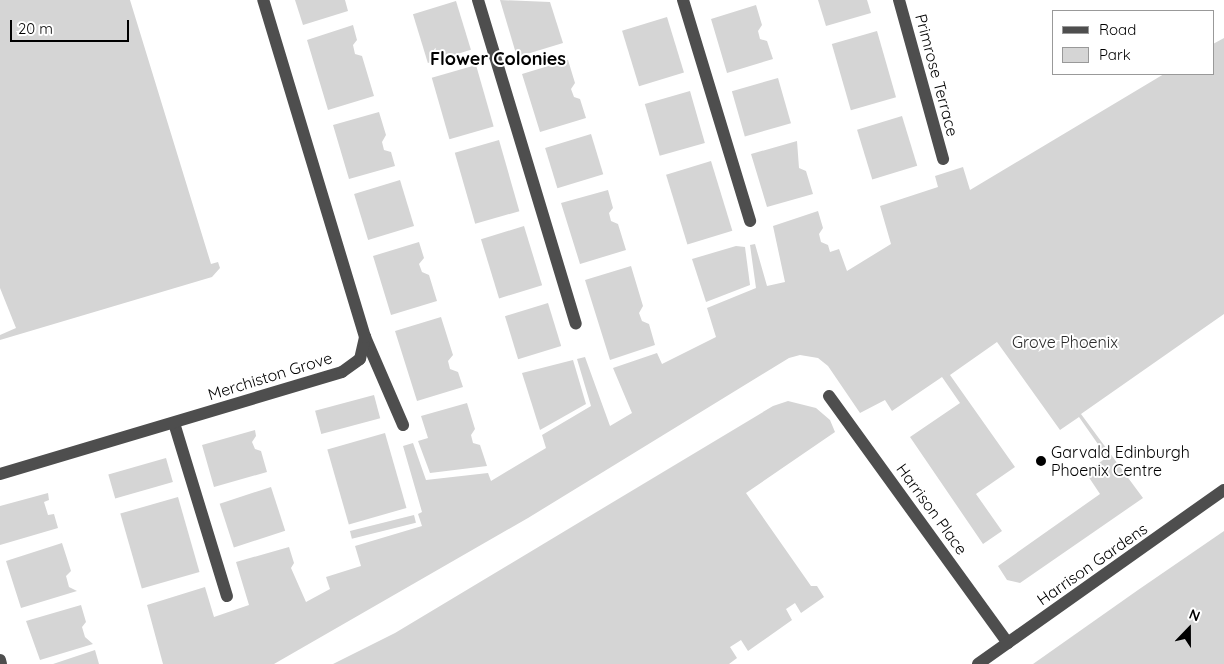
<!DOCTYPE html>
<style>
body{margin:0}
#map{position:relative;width:1224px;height:664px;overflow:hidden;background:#fff;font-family:Quicksand,sans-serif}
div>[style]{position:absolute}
.green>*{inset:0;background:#d5d5d5;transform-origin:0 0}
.minor>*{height:12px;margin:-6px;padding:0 6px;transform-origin:6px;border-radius:6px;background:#4e4e4e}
.dots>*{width:14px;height:14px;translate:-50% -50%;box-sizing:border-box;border:2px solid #fff;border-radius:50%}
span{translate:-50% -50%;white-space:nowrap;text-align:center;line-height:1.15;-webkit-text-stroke:4px #fff;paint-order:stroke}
.street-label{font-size:16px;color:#000}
.park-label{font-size:16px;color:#2c2c2c}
.poi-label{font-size:16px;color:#000}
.left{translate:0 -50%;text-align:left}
.neighbourhood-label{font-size:18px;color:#000;font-weight:700}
.legend{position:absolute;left:1052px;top:10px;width:162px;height:65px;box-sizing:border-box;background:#fff;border:1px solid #999;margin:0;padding:6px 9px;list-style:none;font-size:15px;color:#000}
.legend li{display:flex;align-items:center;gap:10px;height:25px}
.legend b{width:25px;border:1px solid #999}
.north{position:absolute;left:1164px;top:604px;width:50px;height:50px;-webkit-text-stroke:4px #fff;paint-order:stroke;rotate:22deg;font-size:14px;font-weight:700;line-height:20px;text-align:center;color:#000}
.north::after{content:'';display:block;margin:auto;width:18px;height:22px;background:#000;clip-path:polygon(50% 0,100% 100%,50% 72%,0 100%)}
.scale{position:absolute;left:10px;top:20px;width:119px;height:22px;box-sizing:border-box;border:2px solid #000;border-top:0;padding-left:6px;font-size:15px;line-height:18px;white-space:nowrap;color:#000;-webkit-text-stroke:4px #fff;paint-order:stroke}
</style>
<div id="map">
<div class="green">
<i style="clip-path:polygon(0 0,130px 0,211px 264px,218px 262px,220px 268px,212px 277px,0 340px,0 335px,16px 328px,0 288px)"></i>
<i style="clip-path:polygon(295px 0,345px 0,348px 11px,303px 25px)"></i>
<i style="clip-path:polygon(500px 0,550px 2px,563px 43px,517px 57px)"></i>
<i style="clip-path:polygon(818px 0,867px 0,871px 13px,826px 26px)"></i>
<i style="left:456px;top:1px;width:51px;height:45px;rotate:73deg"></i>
<i style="clip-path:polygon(756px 5px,762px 25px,758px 31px,760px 39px,767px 41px,773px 59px,727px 73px,711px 19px)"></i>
<i style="left:667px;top:17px;width:58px;height:47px;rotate:73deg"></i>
<i style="clip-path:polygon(353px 25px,357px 40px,353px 45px,355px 54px,362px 56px,374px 96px,328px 110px,307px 40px)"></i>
<i style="left:877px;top:31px;width:69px;height:47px;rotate:74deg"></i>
<i style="clip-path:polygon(1224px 38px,1224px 314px,1081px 414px,1143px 498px,1020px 583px,1007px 580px,998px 566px,1100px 494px,1086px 473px,1107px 457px,1079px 417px,1060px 430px,997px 342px,950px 375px,1015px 467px,976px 494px,1002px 531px,983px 544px,910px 437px,960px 403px,942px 377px,892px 411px,885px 400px,860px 413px,828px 366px,818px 358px,800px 355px,789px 358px,528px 518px,274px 664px,163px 664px,147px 605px,205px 587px,214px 617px,249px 605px,236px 562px,289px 547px,294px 563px,291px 568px,306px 602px,330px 589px,326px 577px,361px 566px,355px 546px,422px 526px,418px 514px,422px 512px,403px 446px,413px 443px,426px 480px,488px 473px,491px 481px,546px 448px,542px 435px,591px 406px,577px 359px,585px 357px,610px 426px,632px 413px,613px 368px,657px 353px,662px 364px,716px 337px,707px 308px,756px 288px,750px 245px,755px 244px,767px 286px,785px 282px,773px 226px,818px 211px,823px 228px,819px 234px,821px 242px,828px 245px,830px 252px,839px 249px,847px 271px,891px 244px,880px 206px,938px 187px,935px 176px,963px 167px,970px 190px,1164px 74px,1213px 74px,1213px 44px)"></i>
<i style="clip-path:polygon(568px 60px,575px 83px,571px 89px,574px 97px,580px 99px,586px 118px,540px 132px,522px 74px)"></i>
<i style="left:476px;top:65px;width:64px;height:46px;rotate:74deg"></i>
<i style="left:778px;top:78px;width:47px;height:48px;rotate:74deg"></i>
<i style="left:690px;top:91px;width:54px;height:47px;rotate:74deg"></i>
<i style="clip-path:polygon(379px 112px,386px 135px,382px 142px,384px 150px,391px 152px,395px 166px,349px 179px,333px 125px)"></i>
<i style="left:902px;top:116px;width:52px;height:47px;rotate:73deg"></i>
<i style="left:591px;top:134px;width:42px;height:48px;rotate:73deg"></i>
<i style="left:499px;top:140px;width:74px;height:46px;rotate:74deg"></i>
<i style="clip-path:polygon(797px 141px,799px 168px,806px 171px,813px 194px,767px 207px,751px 154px)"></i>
<i style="left:711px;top:161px;width:73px;height:47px;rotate:73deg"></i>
<i style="left:400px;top:180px;width:48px;height:48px;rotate:73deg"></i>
<i style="clip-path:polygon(608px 190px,613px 208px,609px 213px,611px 221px,618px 224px,626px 250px,580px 264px,561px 203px)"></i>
<i style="left:524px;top:226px;width:62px;height:45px;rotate:73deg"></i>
<i style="clip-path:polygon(419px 242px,424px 258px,419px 264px,422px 272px,429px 275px,437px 301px,391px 315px,373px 256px)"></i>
<i style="clip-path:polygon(736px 246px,745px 247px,750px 285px,706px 302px,692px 259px)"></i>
<i style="clip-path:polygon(631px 266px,643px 306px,639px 313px,642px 321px,649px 324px,655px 345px,610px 360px,585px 280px)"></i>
<i style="left:548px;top:303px;width:45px;height:45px;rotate:73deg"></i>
<i style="clip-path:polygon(441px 317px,453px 355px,448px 361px,450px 369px,458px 372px,463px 387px,417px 401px,395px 331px)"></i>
<i style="clip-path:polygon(573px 360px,586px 404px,540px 430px,522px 373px)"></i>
<i style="left:374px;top:395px;width:24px;height:61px;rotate:75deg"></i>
<i style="clip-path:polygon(788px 401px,816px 408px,830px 420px,835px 432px,746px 493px,811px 586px,817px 586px,824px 597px,801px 613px,795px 603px,786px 609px,792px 620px,748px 651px,741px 640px,730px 647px,737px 658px,729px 664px,333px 664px,395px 633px,773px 406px)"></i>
<i style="clip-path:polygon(467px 403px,475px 429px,471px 435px,473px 443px,480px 445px,487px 466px,430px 473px,418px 441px,428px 438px,421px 416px)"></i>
<i style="clip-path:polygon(255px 430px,256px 436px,252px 442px,255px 449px,261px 451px,267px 472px,214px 487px,202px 445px)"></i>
<i style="left:385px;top:433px;width:78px;height:60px;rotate:74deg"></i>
<i style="left:166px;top:458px;width:25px;height:60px;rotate:74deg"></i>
<i style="left:271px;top:487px;width:46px;height:54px;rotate:72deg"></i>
<i style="clip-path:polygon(48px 493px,49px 500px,44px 502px,48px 515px,54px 514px,58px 528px,0 545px,0 506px)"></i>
<i style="left:178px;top:497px;width:78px;height:60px;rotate:74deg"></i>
<i style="left:414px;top:515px;width:8px;height:66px;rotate:76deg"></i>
<i style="clip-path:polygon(1224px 531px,1224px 664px,1033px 664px,1138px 590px)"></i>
<i style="clip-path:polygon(62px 543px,71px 571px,66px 576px,69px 587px,77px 591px,21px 608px,6px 561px)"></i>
<i style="clip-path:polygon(81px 605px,86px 622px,82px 627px,85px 637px,93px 644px,40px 660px,26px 621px)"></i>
<i style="clip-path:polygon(95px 650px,99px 664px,53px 664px)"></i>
</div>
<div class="minor">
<i style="left:478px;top:0;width:338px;rotate:73.2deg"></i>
<i style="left:683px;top:0;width:231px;rotate:73.1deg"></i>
<i style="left:899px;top:0;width:165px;rotate:74.5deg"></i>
<i style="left:365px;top:337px;width:96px;rotate:66.6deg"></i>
<i style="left:829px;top:396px;width:305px;rotate:54.1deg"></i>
<i style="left:174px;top:423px;width:181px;rotate:73deg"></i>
<i style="left:0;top:474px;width:357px;rotate:-16.6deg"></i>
<i style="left:342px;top:372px;width:22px;rotate:-36deg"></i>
<i style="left:360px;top:359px;width:23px;rotate:-77deg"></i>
<i style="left:365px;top:337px;width:352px;rotate:-106.8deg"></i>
<i style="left:0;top:660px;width:4px;rotate:76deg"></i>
<i style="left:978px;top:664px;width:301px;rotate:-35.3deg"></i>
</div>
<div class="dots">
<i style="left:1041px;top:461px;background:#000"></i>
</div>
<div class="street-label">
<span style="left:937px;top:75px;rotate:75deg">Primrose Terrace</span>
<span style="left:270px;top:376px;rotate:-17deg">Merchiston Grove</span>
<span style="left:932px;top:509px;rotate:54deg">Harrison Place</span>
<span style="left:1092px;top:564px;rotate:-35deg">Harrison Gardens</span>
</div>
<div class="park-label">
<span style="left:1065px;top:342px">Grove Phoenix</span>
</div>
<div class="poi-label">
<span class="left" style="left:1051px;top:461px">Garvald Edinburgh<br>Phoenix Centre</span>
</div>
<div class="neighbourhood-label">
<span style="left:498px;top:59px">Flower Colonies</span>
</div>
<ul class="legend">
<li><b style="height:6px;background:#4e4e4e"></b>Road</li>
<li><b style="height:14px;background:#d5d5d5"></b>Park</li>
</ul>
<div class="north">N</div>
<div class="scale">20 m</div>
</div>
